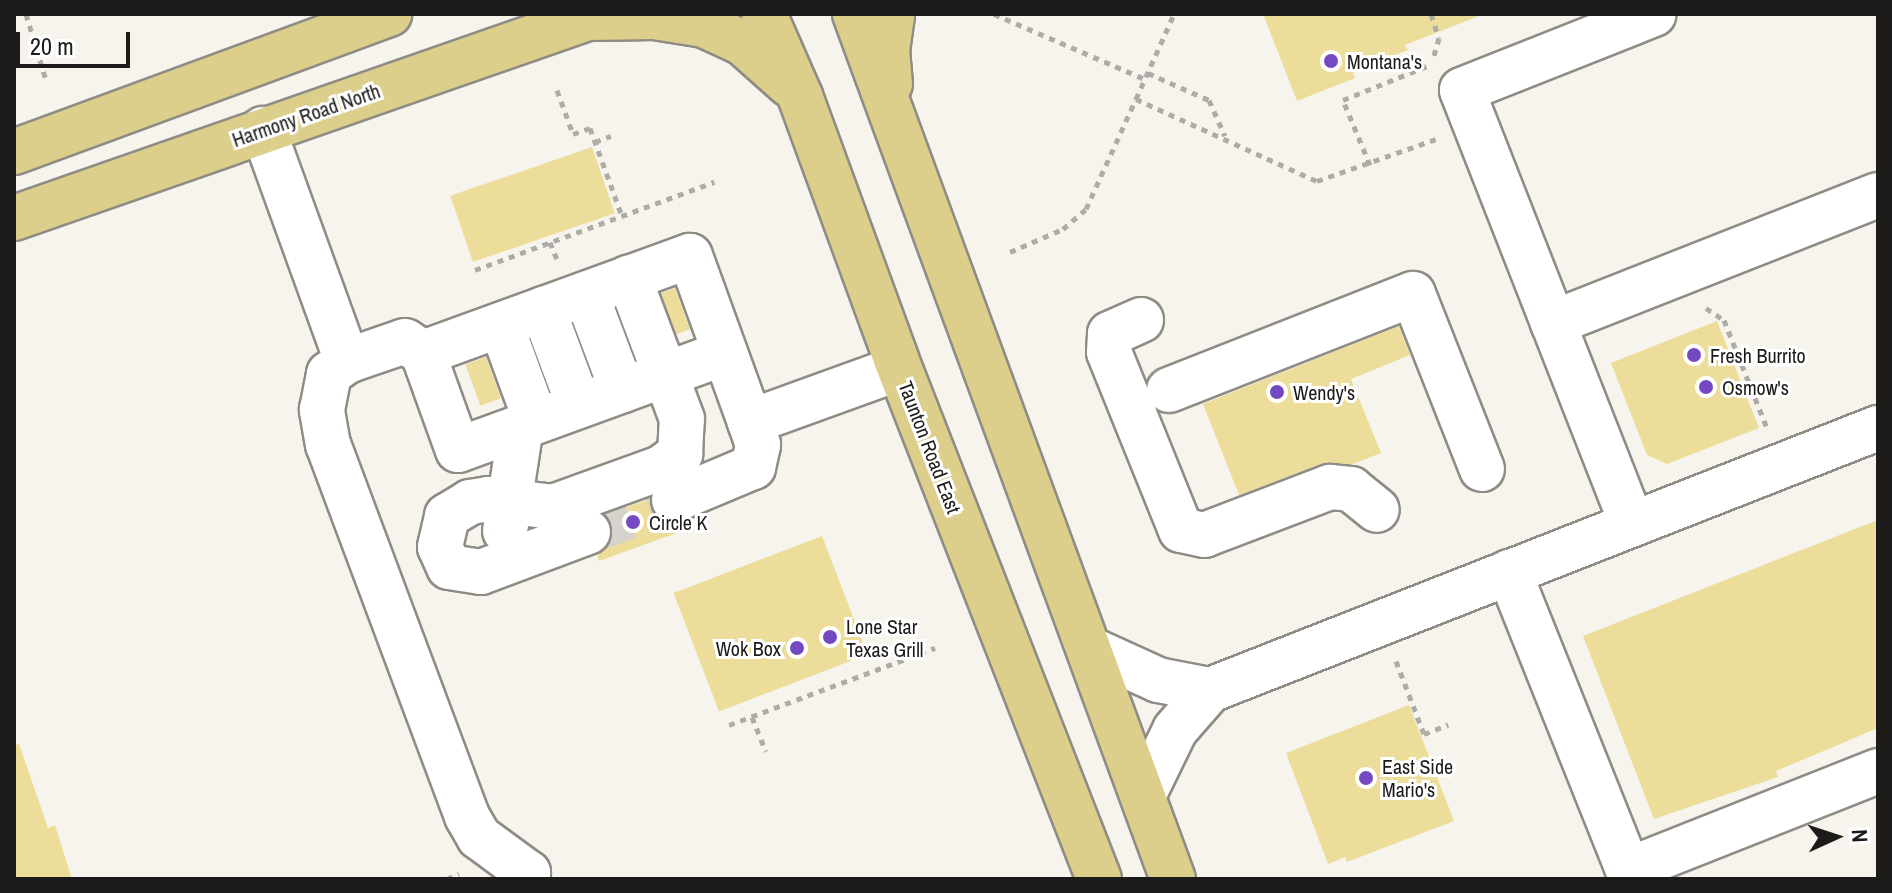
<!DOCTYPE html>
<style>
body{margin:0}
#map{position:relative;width:1892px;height:893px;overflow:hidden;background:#f6f4ec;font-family:"Archivo Narrow",sans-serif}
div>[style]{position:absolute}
.building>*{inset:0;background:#eddd9b;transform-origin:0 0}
.minor-tunnel>*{height:44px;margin-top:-22px;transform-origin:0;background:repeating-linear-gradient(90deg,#d5d3cc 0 44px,transparent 0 66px)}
.path>*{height:5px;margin-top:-2.5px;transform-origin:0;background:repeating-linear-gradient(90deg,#adaca6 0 6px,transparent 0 12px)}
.roads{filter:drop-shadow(2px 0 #8e8c85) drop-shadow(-2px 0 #8e8c85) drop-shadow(0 2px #8e8c85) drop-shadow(0 -2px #8e8c85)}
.minor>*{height:44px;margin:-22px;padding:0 22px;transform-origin:22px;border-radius:22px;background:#fff}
.major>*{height:44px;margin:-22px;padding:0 22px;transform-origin:22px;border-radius:22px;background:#dcce8b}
.dots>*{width:22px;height:22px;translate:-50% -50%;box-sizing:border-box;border:4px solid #fff;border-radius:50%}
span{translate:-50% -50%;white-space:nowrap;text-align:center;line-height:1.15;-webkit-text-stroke:6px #fff;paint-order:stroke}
.poi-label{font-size:20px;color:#1c1b19}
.left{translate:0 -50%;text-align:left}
.right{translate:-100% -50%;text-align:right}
.street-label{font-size:20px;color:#1c1b19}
.frame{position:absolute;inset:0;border:16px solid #1c1b19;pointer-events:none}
.north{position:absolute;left:1796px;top:797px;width:80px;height:80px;-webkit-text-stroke:6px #fff;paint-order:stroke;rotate:87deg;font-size:22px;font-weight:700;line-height:32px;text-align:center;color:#1c1b19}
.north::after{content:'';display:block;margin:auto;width:28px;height:36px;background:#1c1b19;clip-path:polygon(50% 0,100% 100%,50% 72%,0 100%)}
.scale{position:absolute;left:16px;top:32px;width:114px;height:36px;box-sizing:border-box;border:4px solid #1c1b19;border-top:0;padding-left:10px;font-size:24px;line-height:28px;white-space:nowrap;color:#1c1b19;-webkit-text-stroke:6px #fff;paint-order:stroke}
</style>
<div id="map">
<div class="building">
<i style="clip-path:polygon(1263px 14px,1479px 14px,1479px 16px,1405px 45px,1408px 50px,1353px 72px,1355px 78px,1297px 101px)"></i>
<i style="left:592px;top:147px;width:70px;height:150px;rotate:71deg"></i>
<i style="left:675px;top:288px;width:44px;height:15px;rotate:70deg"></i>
<i style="clip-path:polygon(1717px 321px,1759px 428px,1667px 464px,1647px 455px,1611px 363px)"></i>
<i style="clip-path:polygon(1399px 326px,1410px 355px,1351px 379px,1381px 453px,1353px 464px,1321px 464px,1239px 495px,1203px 404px)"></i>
<i style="left:486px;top:357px;width:44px;height:22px;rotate:70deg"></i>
<i style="clip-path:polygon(649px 499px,658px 519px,682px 523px,685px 530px,599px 561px,597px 555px,613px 535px,605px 515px)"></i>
<i style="clip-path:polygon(1878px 520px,1878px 728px,1776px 771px,1778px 777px,1654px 819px,1583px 636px)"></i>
<i style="left:822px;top:536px;width:127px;height:159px;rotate:69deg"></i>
<i style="clip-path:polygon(1409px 705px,1454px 821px,1347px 862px,1345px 857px,1328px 864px,1286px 753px)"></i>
<i style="clip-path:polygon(19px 744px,48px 828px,55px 825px,72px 879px,14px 879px,14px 745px)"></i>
</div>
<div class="minor-tunnel">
<i style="left:588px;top:532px;width:92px;rotate:-20.4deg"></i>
</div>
<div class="path">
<i style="left:26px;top:14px;width:69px;rotate:73.1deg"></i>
<i style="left:994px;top:14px;width:164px;rotate:23.3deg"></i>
<i style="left:1431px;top:14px;width:25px;rotate:72deg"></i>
<i style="left:1439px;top:38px;width:22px;rotate:106deg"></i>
<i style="left:1148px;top:73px;width:67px;rotate:23.9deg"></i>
<i style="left:1209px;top:100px;width:39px;rotate:66deg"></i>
<i style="left:557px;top:90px;width:47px;rotate:70deg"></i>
<i style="left:573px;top:134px;width:18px;rotate:-19deg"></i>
<i style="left:590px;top:128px;width:94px;rotate:70deg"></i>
<i style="left:1136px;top:99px;width:93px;rotate:-65.9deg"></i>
<i style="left:595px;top:142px;width:17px;rotate:-21deg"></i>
<i style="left:1370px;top:165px;width:70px;rotate:-112.6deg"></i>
<i style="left:1343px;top:100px;width:91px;rotate:-22deg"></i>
<i style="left:550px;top:242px;width:22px;rotate:68deg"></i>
<i style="left:1010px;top:252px;width:58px;rotate:-23.5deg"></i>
<i style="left:1063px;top:229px;width:30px;rotate:-41deg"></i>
<i style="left:1086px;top:209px;width:121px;rotate:-65.6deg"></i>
<i style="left:1136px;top:99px;width:199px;rotate:24.4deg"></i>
<i style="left:1317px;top:181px;width:129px;rotate:-19.4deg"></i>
<i style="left:475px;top:270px;width:255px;rotate:-20.2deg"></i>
<i style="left:1706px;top:308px;width:22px;rotate:34deg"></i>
<i style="left:1724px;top:320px;width:116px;rotate:68.3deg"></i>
<i style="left:1396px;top:661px;width:78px;rotate:69deg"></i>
<i style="left:1424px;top:734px;width:26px;rotate:-21deg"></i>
<i style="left:752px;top:717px;width:37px;rotate:68deg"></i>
<i style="left:729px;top:725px;width:220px;rotate:-20.5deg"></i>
<i style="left:447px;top:879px;width:13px;rotate:-23deg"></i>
</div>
<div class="roads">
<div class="minor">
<i style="left:263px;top:129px;width:247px;rotate:70.1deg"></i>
<i style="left:586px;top:294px;width:103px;rotate:69.4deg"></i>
<i style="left:543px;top:309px;width:103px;rotate:69.6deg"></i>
<i style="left:1141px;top:320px;width:34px;rotate:156deg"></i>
<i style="left:1110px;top:334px;width:18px;rotate:93deg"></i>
<i style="left:1109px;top:352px;width:192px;rotate:68deg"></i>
<i style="left:1181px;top:530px;width:24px;rotate:12deg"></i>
<i style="left:1204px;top:535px;width:135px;rotate:-20.9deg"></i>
<i style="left:1330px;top:487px;width:21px;rotate:5deg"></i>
<i style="left:1351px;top:489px;width:33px;rotate:39deg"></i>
<i style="left:1553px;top:323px;width:349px;rotate:-21.5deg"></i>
<i style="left:501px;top:325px;width:102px;rotate:70deg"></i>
<i style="left:423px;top:353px;width:103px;rotate:70.2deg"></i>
<i style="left:458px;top:450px;width:284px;rotate:-20deg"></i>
<i style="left:1169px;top:390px;width:262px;rotate:-21.5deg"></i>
<i style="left:1413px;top:294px;width:188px;rotate:68.5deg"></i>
<i style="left:674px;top:500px;width:86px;rotate:-22.7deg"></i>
<i style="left:753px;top:467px;width:23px;rotate:-77deg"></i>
<i style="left:758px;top:445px;width:24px;rotate:-109deg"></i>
<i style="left:1632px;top:524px;width:466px;rotate:-111.4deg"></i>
<i style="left:1462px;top:90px;width:206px;rotate:-21.6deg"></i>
<i style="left:505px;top:531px;width:105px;rotate:-81.3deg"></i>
<i style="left:588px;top:532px;width:114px;rotate:159.5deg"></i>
<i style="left:481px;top:572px;width:32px;rotate:-171deg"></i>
<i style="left:449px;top:567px;width:22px;rotate:-114deg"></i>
<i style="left:440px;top:547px;width:32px;rotate:-77deg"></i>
<i style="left:447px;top:516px;width:27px;rotate:-31deg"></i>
<i style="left:470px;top:502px;width:18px;rotate:-9deg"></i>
<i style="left:488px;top:499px;width:65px;rotate:7deg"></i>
<i style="left:553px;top:507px;width:115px;rotate:-19.9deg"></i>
<i style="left:661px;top:468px;width:24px;rotate:-36deg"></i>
<i style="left:680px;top:454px;width:35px;rotate:-87deg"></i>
<i style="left:682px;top:419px;width:151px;rotate:-110.6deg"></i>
<i style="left:1509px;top:572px;width:331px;rotate:68.2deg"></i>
<i style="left:1090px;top:649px;width:75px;rotate:24.5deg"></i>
<i style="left:1158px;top:680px;width:53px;rotate:10.9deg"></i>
<i style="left:1143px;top:796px;width:73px;rotate:-64.1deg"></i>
<i style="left:1175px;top:730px;width:53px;rotate:-48.8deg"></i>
<i style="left:1210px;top:690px;width:718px;rotate:-21.42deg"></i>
<i style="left:1628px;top:870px;width:269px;rotate:-21.6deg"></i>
<i style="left:525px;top:879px;width:7px;rotate:-63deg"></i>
<i style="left:528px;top:873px;width:61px;rotate:-143.7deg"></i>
<i style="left:479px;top:837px;width:24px;rotate:-120deg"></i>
<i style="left:467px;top:816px;width:396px;rotate:-110.5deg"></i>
<i style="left:328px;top:445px;width:36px;rotate:-100deg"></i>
<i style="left:322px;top:410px;width:37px;rotate:-79deg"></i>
<i style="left:329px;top:374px;width:22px;rotate:-36deg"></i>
<i style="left:347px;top:361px;width:61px;rotate:-19deg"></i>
<i style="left:405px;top:341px;width:22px;rotate:34deg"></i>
<i style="left:423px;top:353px;width:284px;rotate:-20deg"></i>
<i style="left:690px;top:256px;width:177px;rotate:70.1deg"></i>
<i style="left:750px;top:422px;width:158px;rotate:-19.9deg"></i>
</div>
<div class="major">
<i style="left:764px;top:14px;width:90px;rotate:66.3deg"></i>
<i style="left:800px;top:96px;width:280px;rotate:69.9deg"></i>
<i style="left:896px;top:359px;width:558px;rotate:68.68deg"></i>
<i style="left:855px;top:14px;width:922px;rotate:69.82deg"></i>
<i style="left:588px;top:18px;width:66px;rotate:-0.9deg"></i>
<i style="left:654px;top:17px;width:51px;rotate:9.1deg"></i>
<i style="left:704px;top:25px;width:43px;rotate:24.8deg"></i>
<i style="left:743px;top:43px;width:62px;rotate:41.7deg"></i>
<i style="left:890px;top:84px;width:33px;rotate:-95deg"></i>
<i style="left:887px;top:51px;width:37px;rotate:-82deg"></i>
<i style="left:14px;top:152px;width:400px;rotate:-20.2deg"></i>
<i style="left:14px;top:218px;width:620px;rotate:-19.22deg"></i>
</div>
</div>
<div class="dots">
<i style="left:1331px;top:61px;background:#7549c1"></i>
<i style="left:1694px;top:355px;background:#7549c1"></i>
<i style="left:1706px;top:387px;background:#7549c1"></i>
<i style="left:1277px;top:392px;background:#7549c1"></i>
<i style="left:633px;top:522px;background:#7549c1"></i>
<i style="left:830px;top:637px;background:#7549c1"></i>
<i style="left:797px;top:648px;background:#7549c1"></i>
<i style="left:1366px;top:778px;background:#7549c1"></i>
</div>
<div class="poi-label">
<span class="left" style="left:1347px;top:61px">Montana's</span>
<span class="left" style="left:1710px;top:355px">Fresh Burrito</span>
<span class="left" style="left:1722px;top:387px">Osmow's</span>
<span class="left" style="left:1293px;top:392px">Wendy's</span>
<span class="left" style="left:649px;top:522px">Circle K</span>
<span class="left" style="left:846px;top:638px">Lone Star<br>Texas Grill</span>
<span class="right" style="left:781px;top:648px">Wok Box</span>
<span class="left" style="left:1382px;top:778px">East Side<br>Mario's</span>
</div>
<div class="street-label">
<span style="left:306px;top:115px;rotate:-19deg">Harmony Road North</span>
<span style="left:930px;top:447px;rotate:69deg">Taunton Road East</span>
</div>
<div class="frame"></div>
<div class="north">N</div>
<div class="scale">20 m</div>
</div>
